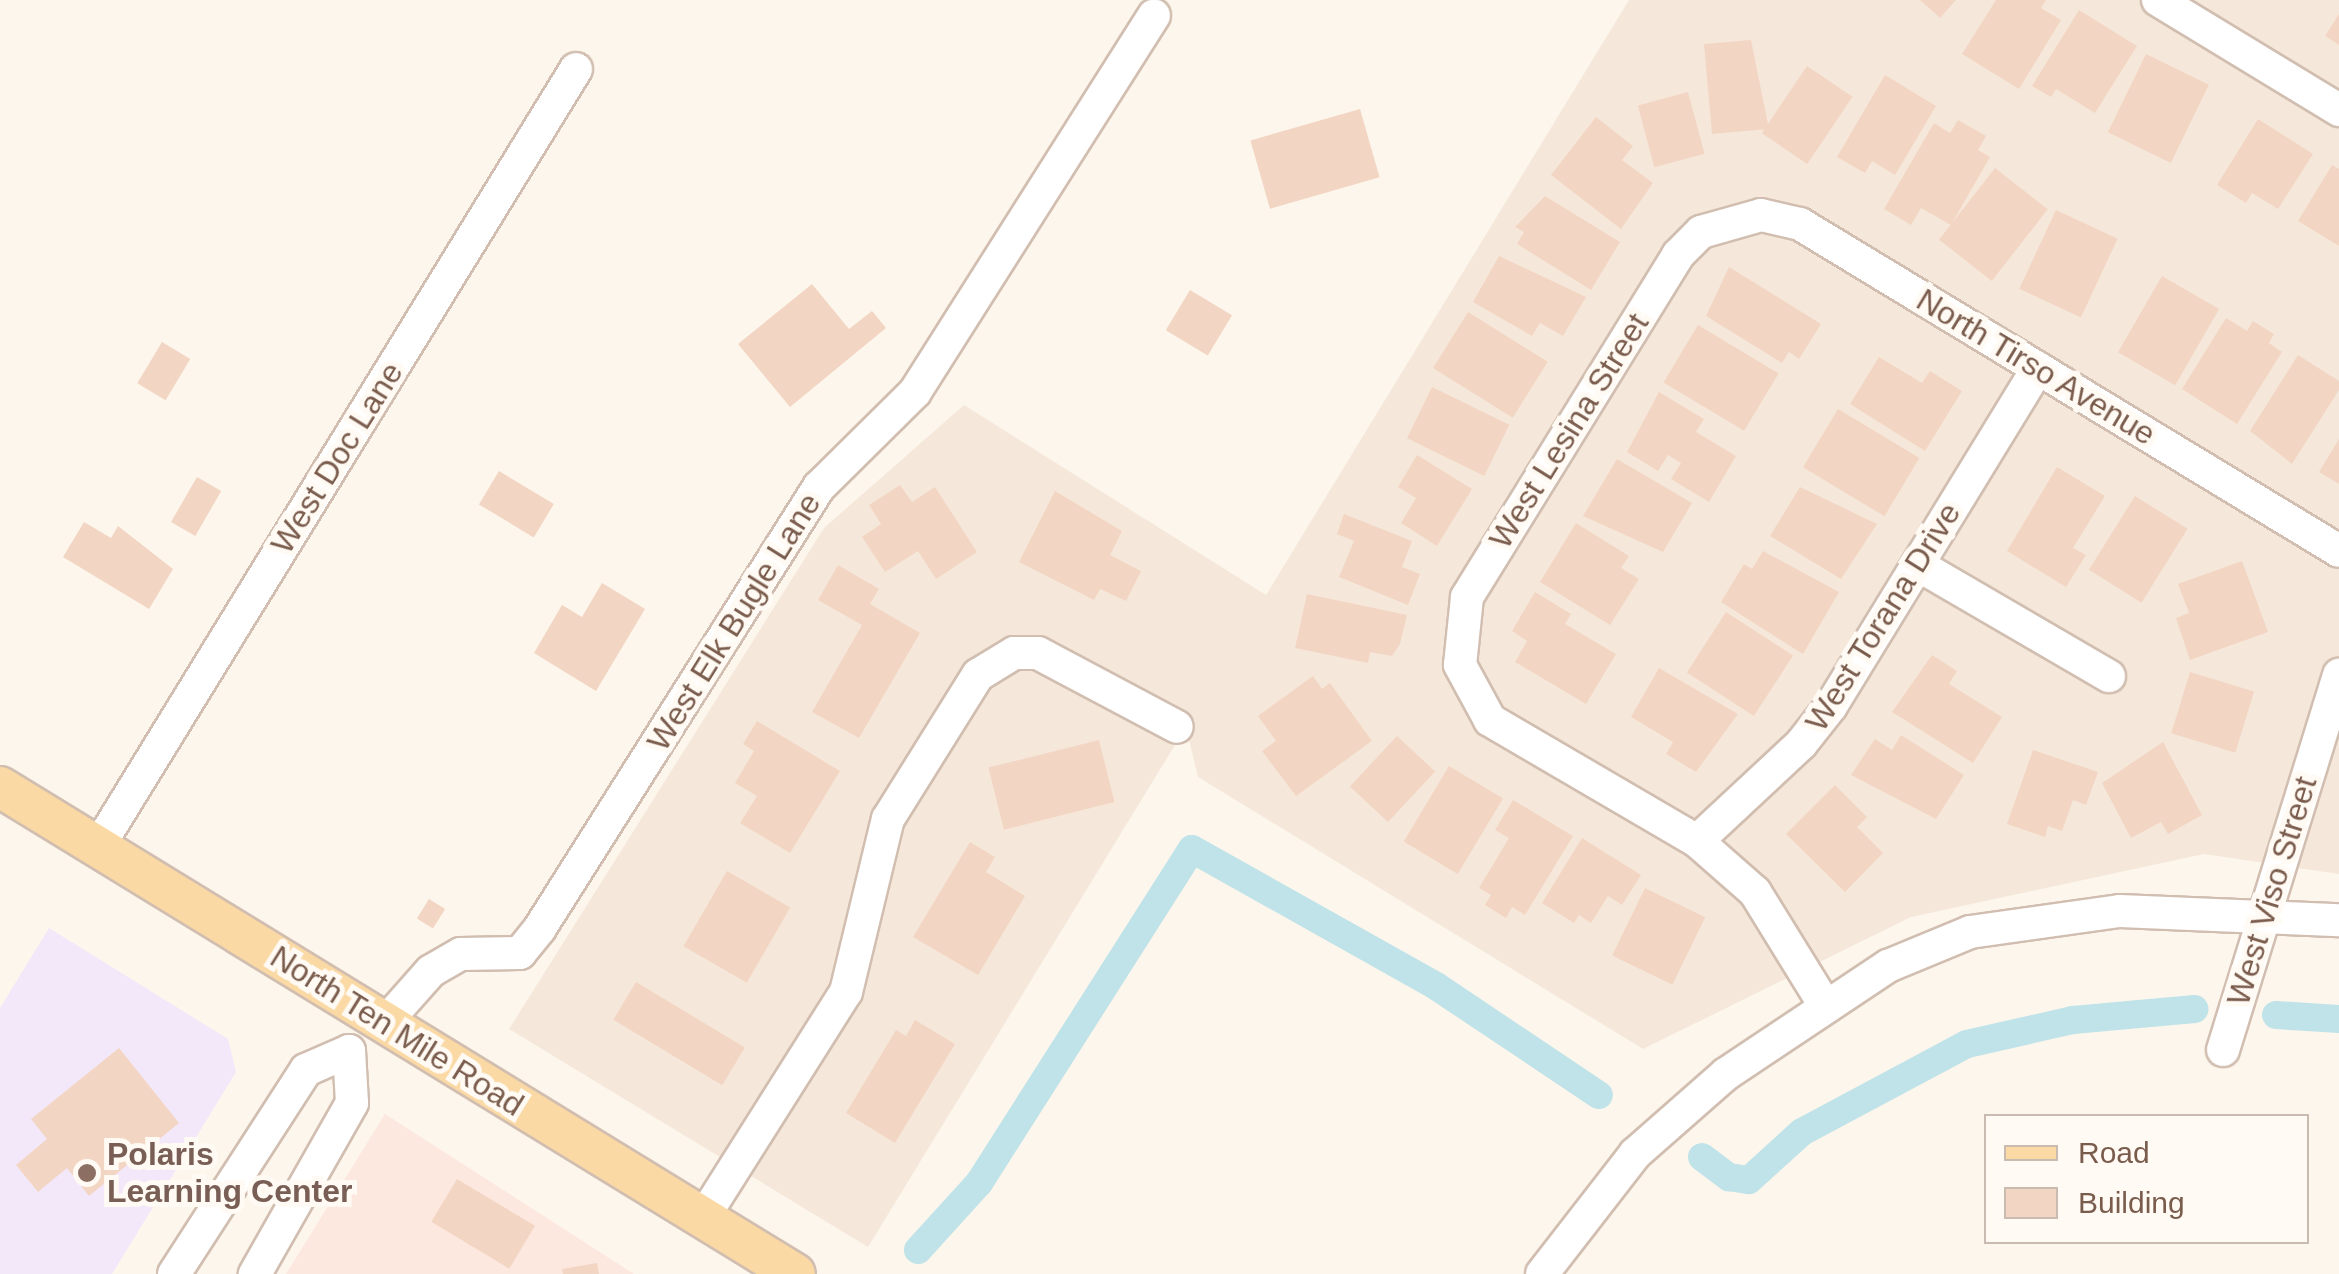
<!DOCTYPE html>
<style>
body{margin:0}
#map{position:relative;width:2339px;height:1274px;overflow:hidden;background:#fdf6ec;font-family:Arial,sans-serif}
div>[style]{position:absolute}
.residential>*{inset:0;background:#f5e8da}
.commercial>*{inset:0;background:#fde8e0}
.education>*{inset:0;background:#f3e8fa}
.canal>*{height:28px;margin:-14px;padding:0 14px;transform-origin:14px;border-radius:14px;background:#bfe3e8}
.building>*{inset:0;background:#f3d5c3;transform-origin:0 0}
.roads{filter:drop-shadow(2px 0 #d1beb0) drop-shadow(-2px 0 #d1beb0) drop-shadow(0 2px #d1beb0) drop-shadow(0 -2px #d1beb0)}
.minor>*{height:32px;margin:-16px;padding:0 16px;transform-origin:16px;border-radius:16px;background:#fff}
.major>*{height:40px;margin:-20px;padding:0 20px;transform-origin:20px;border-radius:20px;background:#fbd9a5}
.dots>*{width:28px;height:28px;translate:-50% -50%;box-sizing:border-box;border:5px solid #fffaf3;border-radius:50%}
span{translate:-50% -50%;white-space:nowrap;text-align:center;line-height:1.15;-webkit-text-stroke:10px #fffaf3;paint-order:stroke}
.street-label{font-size:32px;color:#7a5c4d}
.education-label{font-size:32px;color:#785e54;font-weight:700}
.left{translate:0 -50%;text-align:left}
.legend{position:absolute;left:1984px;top:1114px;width:325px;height:130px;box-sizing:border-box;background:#fffaf3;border:2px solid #cabbb1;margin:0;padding:12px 18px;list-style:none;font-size:30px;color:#7a5c4d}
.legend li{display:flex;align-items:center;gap:20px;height:50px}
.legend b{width:50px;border:2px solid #cabbb1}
</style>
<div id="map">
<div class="residential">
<i style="clip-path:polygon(1629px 0,2339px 0,2339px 874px,2204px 854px,1911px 917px,1643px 1049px,1198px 777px,1186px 727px,868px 1247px,509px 1029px,824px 528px,964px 405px,1266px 595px)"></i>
</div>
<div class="commercial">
<i style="clip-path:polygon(385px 1114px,634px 1274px,286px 1274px)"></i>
</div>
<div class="education">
<i style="clip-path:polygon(49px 928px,228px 1039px,236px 1072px,112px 1274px,0 1274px,0 1008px)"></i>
</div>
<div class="canal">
<i style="left:2276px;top:1015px;width:63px;rotate:3.6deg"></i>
<i style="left:1702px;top:1157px;width:34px;rotate:37deg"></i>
<i style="left:1729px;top:1177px;width:20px;rotate:9deg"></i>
<i style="left:1749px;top:1180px;width:72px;rotate:-42.2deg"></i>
<i style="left:1802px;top:1132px;width:187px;rotate:-28.1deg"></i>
<i style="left:1967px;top:1044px;width:109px;rotate:-12.8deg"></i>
<i style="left:2073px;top:1020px;width:122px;rotate:-5.2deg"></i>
<i style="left:918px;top:1250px;width:91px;rotate:-47.7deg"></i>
<i style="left:979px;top:1183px;width:396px;rotate:-57.5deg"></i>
<i style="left:1192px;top:849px;width:280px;rotate:29.3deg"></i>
<i style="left:1436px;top:986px;width:196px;rotate:33.8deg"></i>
</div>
<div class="building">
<i style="clip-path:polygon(1920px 0,1956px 0,1940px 18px)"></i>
<i style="clip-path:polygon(1996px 0,2046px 0,2041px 8px,2061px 20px,2019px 89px,1962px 54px)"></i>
<i style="clip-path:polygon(2079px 10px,2137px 46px,2095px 113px,2056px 89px,2051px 97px,2032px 86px)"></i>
<i style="clip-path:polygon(2339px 14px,2339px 45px,2325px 36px)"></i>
<i style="clip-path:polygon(1751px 40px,1769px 129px,1712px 134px,1704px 44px)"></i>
<i style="left:2146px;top:54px;width:70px;height:87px;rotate:26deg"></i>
<i style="left:1807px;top:66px;width:55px;height:81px;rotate:34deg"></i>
<i style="clip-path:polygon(1885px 75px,1936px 106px,1895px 175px,1872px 161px,1865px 173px,1837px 157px)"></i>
<i style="left:1688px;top:92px;width:64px;height:52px;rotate:75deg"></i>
<i style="left:1360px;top:109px;width:71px;height:114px;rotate:74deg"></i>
<i style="clip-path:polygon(1596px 117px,1633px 146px,1622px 160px,1653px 183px,1621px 229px,1551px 175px)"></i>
<i style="clip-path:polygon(2258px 119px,2313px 154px,2278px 209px,2252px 193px,2246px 203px,2217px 185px)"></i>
<i style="clip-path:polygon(1958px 120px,1986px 136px,1978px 150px,1990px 157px,1951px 225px,1921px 208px,1911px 225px,1884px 209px,1934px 123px,1950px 133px)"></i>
<i style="clip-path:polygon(2332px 165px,2339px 169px,2339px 246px,2298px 221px)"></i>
<i style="left:1995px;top:168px;width:67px;height:91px;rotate:38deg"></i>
<i style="clip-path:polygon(1545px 196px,1620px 242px,1591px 290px,1517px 244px,1524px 232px,1515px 227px)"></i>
<i style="left:2056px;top:210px;width:68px;height:87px;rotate:25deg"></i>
<i style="clip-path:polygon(1499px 256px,1586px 297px,1563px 336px,1540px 323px,1532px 336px,1473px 302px)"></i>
<i style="clip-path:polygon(1729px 267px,1821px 324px,1799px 359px,1789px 352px,1782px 363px,1706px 316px)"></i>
<i style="left:2162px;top:276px;width:66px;height:88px;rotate:30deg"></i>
<i style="clip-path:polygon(812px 284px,849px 329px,872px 311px,886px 328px,790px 407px,738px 344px)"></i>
<i style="left:1190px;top:290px;width:49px;height:47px;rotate:31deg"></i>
<i style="left:1468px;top:312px;width:94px;height:66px;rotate:32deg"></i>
<i style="clip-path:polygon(2226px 318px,2247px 331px,2253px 321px,2274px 334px,2269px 343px,2282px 352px,2237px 424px,2182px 389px)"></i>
<i style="left:1698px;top:325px;width:94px;height:67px;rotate:31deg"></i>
<i style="left:162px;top:342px;width:33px;height:48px;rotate:31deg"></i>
<i style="clip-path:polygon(2298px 355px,2339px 381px,2339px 390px,2292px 464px,2250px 431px)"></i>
<i style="clip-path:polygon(1879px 357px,1922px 383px,1930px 371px,1962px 391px,1925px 451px,1850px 404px)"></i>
<i style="left:1432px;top:387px;width:86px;height:57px;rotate:26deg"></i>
<i style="clip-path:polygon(1659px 392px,1704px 419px,1696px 432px,1736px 456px,1709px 502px,1671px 479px,1681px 463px,1668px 455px,1658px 471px,1627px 452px)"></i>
<i style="left:1838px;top:409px;width:95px;height:68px;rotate:31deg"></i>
<i style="clip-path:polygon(2339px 439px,2339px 484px,2319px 472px)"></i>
<i style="clip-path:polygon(1417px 455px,1472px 489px,1437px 546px,1401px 523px,1416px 498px,1398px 487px)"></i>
<i style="clip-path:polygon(1617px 459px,1692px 503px,1663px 552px,1583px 516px)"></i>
<i style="clip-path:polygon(2057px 467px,2105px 496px,2073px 548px,2086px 555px,2066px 587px,2007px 551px)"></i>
<i style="left:499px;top:471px;width:64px;height:39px;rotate:31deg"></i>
<i style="left:197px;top:477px;width:28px;height:52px;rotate:30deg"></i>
<i style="clip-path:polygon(900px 485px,912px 502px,935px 487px,977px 552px,936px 579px,918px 551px,885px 572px,862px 537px,881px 524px,869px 505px)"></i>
<i style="clip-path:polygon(1800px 487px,1877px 524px,1841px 579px,1770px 536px)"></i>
<i style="clip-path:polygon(1055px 491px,1122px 531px,1110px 555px,1141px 571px,1126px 601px,1100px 589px,1094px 600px,1019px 562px)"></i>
<i style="left:2135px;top:496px;width:62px;height:87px;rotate:32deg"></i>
<i style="clip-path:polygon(1344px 514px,1412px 541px,1402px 567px,1420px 574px,1408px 605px,1339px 577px,1354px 541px,1337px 534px)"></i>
<i style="clip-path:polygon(84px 522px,111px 538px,118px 526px,173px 569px,149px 609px,63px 557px)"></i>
<i style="clip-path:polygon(1576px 523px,1629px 556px,1621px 568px,1639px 579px,1610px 625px,1540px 582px)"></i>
<i style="clip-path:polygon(1763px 551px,1839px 592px,1803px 654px,1721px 602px,1744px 564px,1752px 569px)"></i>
<i style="clip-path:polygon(2242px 561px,2268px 632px,2190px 660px,2176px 618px,2189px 613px,2178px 584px)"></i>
<i style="clip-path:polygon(838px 565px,879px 589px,870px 604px,920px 633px,859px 738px,812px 712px,862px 625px,818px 600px)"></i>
<i style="clip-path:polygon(602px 583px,645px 609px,596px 691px,534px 653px,562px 605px,582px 617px)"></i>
<i style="clip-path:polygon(1535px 592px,1571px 614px,1565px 624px,1616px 654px,1586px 704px,1515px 662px,1527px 641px,1512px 631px)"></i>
<i style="clip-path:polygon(1307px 594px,1407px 615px,1400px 644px,1392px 656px,1370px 652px,1368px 663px,1295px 648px)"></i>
<i style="left:1726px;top:612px;width:80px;height:72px;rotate:33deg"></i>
<i style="clip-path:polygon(1932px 655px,1957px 671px,1949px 684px,2002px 717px,1973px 763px,1892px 712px)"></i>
<i style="clip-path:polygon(1659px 668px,1738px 714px,1696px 772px,1666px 754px,1673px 742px,1631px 717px)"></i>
<i style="left:2190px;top:672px;width:67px;height:64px;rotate:17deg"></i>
<i style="clip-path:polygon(1313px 676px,1322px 689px,1330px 683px,1372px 741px,1296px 796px,1262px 751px,1276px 741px,1258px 716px)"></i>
<i style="clip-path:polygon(757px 721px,840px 771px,790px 853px,740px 823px,757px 796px,735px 783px,754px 751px,743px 744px)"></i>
<i style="clip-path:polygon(1901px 735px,1964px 775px,1936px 819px,1851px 775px,1875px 739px,1892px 750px)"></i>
<i style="left:1397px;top:736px;width:52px;height:69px;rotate:43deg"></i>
<i style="left:1099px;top:740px;width:64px;height:114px;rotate:76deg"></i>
<i style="clip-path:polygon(2163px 742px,2202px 815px,2168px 834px,2161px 822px,2131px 838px,2102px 783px)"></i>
<i style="clip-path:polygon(2033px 750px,2098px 772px,2086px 805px,2073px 800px,2062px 831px,2048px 826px,2045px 837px,2007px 824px)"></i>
<i style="left:1449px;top:766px;width:63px;height:88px;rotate:31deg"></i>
<i style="clip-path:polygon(1835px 785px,1867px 817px,1857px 827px,1883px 853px,1845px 892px,1786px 834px)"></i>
<i style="clip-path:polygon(1513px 800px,1573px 836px,1525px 915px,1512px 907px,1506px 918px,1485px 905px,1491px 895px,1479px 888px,1509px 838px,1495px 830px)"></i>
<i style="clip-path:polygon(1582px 838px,1641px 875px,1622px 905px,1608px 896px,1591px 923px,1579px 915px,1574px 923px,1542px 903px)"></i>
<i style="clip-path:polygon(970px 842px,995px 857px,986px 872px,1025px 896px,978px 975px,913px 937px)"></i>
<i style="left:727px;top:871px;width:73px;height:87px;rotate:30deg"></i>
<i style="left:1645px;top:888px;width:67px;height:75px;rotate:26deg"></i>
<i style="left:429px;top:899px;width:19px;height:23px;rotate:32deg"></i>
<i style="left:636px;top:982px;width:127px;height:44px;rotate:31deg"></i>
<i style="clip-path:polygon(915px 1020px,955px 1044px,895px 1143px,846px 1113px,896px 1030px,906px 1036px)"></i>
<i style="clip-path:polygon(119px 1048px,179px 1123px,89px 1196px,67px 1168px,38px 1192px,16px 1165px,47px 1139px,31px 1119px)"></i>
<i style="left:457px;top:1179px;width:91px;height:50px;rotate:31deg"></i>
<i style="clip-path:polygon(597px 1263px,599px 1274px,563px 1274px,562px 1269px)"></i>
</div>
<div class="roads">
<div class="minor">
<i style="left:2158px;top:0;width:212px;rotate:31.3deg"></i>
<i style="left:1918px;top:565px;width:221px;rotate:30.2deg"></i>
<i style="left:1697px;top:841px;width:142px;rotate:-43deg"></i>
<i style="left:1801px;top:744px;width:48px;rotate:-51.7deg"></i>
<i style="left:1831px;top:706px;width:396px;rotate:-58.5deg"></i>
<i style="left:98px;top:847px;width:913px;rotate:-58.43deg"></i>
<i style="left:1826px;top:1007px;width:135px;rotate:-121.7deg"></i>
<i style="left:1755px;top:892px;width:77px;rotate:-138.7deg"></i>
<i style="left:1697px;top:841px;width:240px;rotate:-149.7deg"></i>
<i style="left:1490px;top:720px;width:63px;rotate:-118.6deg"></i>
<i style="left:1460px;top:665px;width:68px;rotate:-84.1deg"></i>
<i style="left:1467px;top:597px;width:402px;rotate:-58.3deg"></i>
<i style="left:1678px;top:255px;width:33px;rotate:-45deg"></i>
<i style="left:1701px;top:232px;width:62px;rotate:-15.8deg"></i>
<i style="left:1761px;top:215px;width:40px;rotate:13deg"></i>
<i style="left:1800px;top:224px;width:630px;rotate:31.24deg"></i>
<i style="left:383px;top:1025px;width:72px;rotate:-48.4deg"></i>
<i style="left:431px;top:971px;width:34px;rotate:-30deg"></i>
<i style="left:461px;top:954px;width:59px;rotate:-1deg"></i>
<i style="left:520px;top:953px;width:32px;rotate:-51deg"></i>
<i style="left:540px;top:928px;width:522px;rotate:-57.68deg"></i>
<i style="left:819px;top:487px;width:135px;rotate:-44.7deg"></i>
<i style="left:915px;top:392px;width:446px;rotate:-57.6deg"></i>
<i style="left:2223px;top:1050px;width:393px;rotate:-72.8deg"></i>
<i style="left:703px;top:1218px;width:267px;rotate:-57.7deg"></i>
<i style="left:846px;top:992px;width:178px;rotate:-76.4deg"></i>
<i style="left:888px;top:819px;width:170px;rotate:-58deg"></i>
<i style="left:978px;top:675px;width:42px;rotate:-31.4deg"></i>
<i style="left:1014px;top:653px;width:24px"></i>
<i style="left:1038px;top:653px;width:157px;rotate:28deg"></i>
<i style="left:174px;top:1274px;width:243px;rotate:-57.1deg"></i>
<i style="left:306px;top:1070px;width:47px;rotate:-23.8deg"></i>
<i style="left:349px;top:1051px;width:52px;rotate:86.7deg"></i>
<i style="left:352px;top:1103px;width:197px;rotate:119.6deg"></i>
<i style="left:1542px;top:1274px;width:152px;rotate:-52.2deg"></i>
<i style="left:1635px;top:1154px;width:121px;rotate:-41.3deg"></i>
<i style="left:1726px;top:1074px;width:195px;rotate:-33.7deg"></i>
<i style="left:1888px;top:966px;width:89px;rotate:-22.5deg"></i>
<i style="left:1970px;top:932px;width:151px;rotate:-8deg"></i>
<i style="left:2120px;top:911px;width:219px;rotate:2.4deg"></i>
</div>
<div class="major">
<i style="left:0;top:787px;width:932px;rotate:31.49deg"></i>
</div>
</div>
<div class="dots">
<i style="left:87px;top:1173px;background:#8d6e63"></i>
</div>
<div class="street-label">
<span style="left:2036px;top:367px;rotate:31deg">North Tirso Avenue</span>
<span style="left:1569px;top:431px;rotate:-58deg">West Lesina Street</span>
<span style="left:337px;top:458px;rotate:-58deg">West Doc Lane</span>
<span style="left:1883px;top:617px;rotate:-58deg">West Torana Drive</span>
<span style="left:734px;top:622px;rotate:-58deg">West Elk Bugle Lane</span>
<span style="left:2272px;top:891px;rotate:-73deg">West Viso Street</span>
<span style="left:397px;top:1031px;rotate:32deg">North Ten Mile Road</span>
</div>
<div class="education-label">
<span class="left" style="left:107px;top:1173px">Polaris<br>Learning Center</span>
</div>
<ul class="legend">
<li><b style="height:12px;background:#fbd9a5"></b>Road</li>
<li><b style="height:28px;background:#f3d5c3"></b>Building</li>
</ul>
</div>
